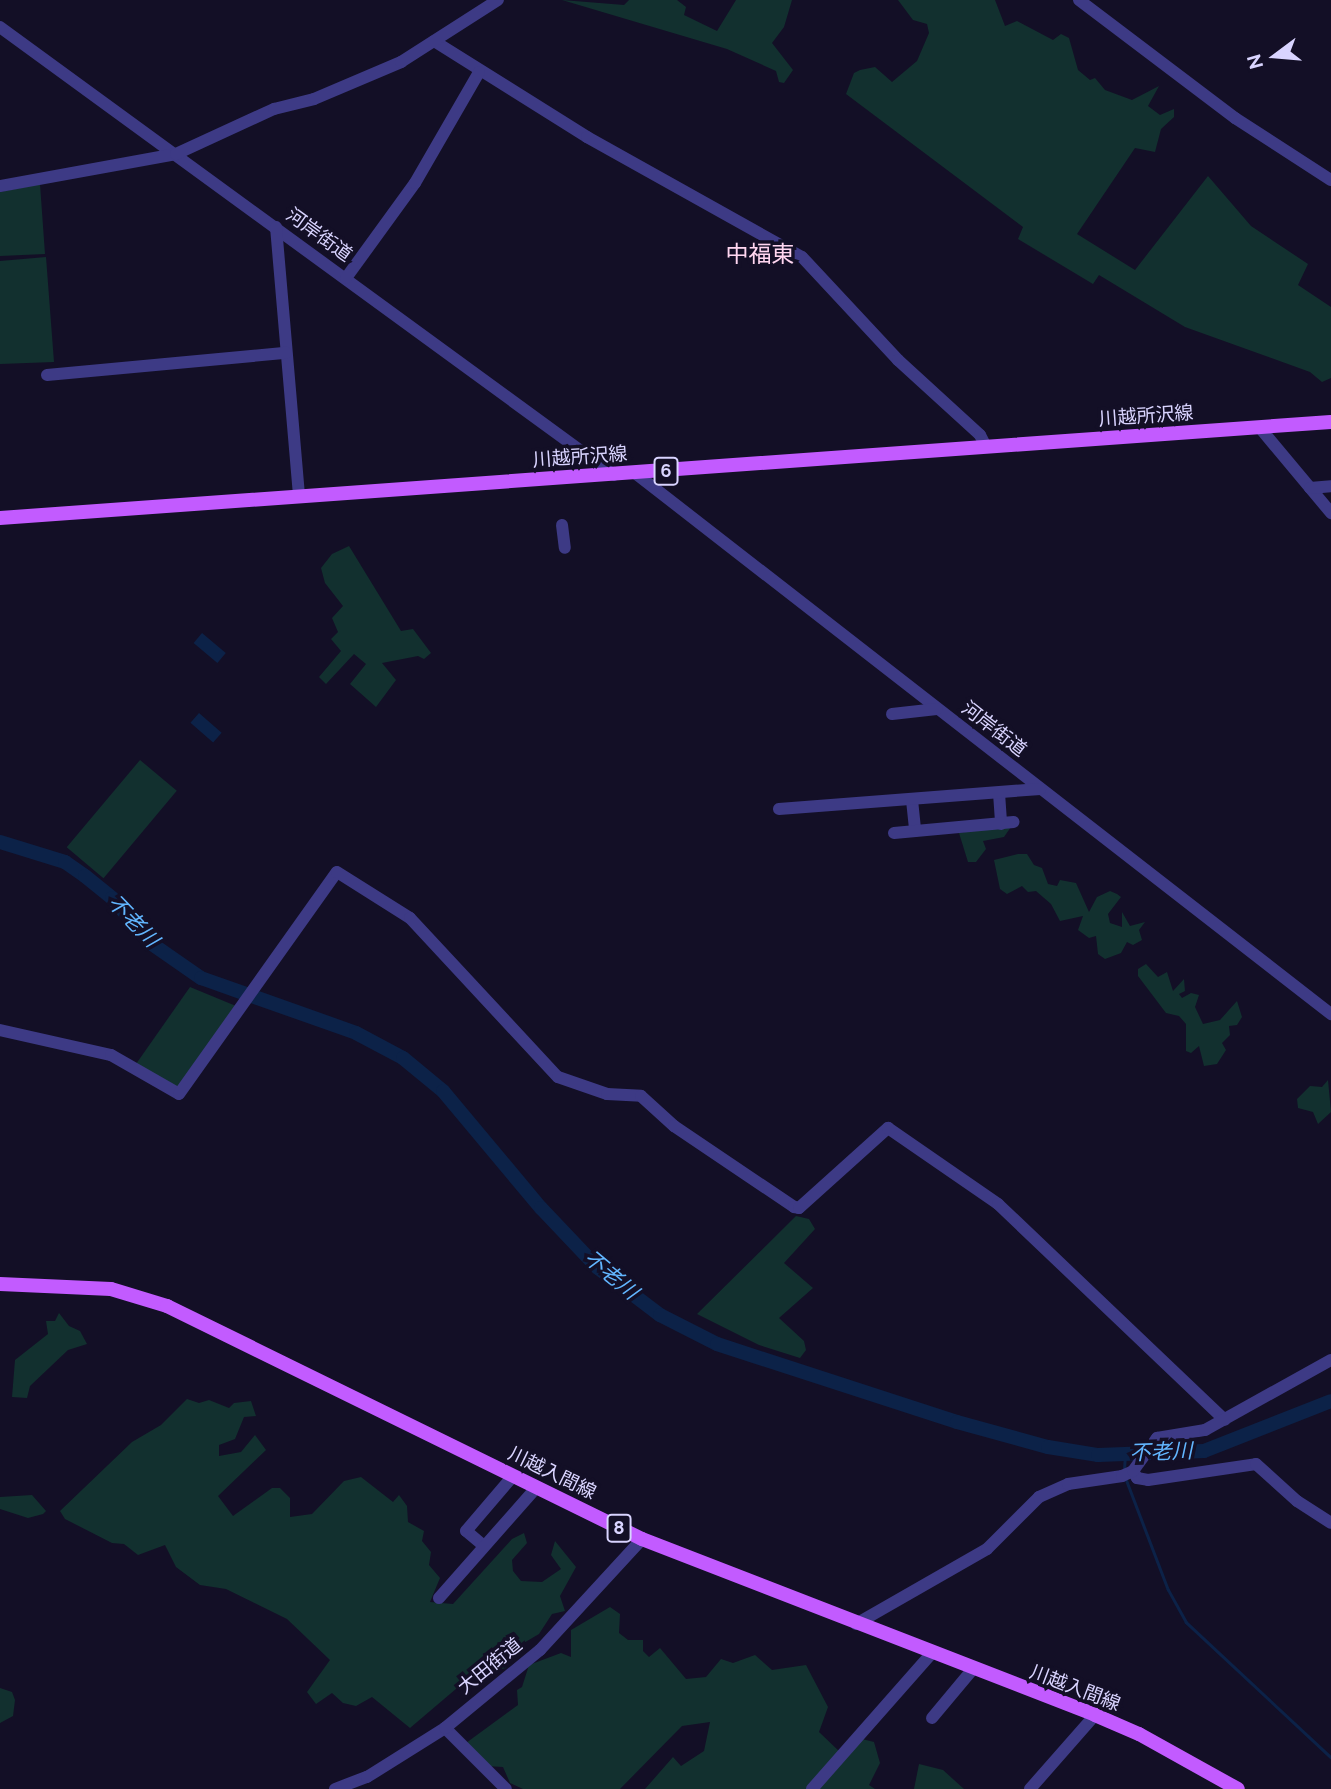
<!DOCTYPE html>
<meta charset="utf-8">
<style>
body{margin:0}
#map{position:relative;width:1331px;height:1789px;overflow:hidden;background:#130f26;font-family:Raleway,"Noto Sans JP",sans-serif}
div>[style]{position:absolute}
.green>*{inset:0;background:#12302f;transform-origin:0 0}
.water>*{inset:0;background:#0c2248;transform-origin:0 0}
.stream>*{height:2.5px;margin:-1.25px;padding:0 1.25px;transform-origin:1.25px;border-radius:1.25px;background:#0c2248}
.river>*{height:14px;margin:-7px;padding:0 7px;transform-origin:7px;border-radius:7px;background:#0c2248}
.minor>*{height:12px;margin:-6px;padding:0 6px;transform-origin:6px;border-radius:6px;background:#3d3a85}
.major>*{height:14px;margin:-7px;padding:0 7px;transform-origin:7px;border-radius:7px;background:#c25bff}
span{translate:-50% -50%;white-space:nowrap;text-align:center;line-height:1.15;-webkit-text-stroke:7px #130f26;paint-order:stroke}
.shield-label span{padding:2px 5px;background:#130f26;border:2px solid;border-radius:5px;-webkit-text-stroke-width:0}
.shield-label{font-size:18px;color:#d9d4ff;font-weight:700}
.street-label{font-size:19px;color:#d9d4ff}
.water-label{font-size:21px;color:#62b6ff;font-style:italic}
.quarter-label{font-size:23px;color:#ffd6f0}
.north{position:absolute;left:1240px;top:21px;width:70px;height:70px;-webkit-text-stroke:5px #130f26;paint-order:stroke;rotate:254deg;font-size:19px;font-weight:700;line-height:28px;text-align:center;color:#d9d4ff}
.north::after{content:'';display:block;margin:auto;width:24px;height:32px;background:#d9d4ff;clip-path:polygon(50% 0,100% 100%,50% 72%,0 100%)}
</style>
<div id="map">
<div class="green">
<i style="clip-path:polygon(562px 0,624px 5px,629px 0,677px 0,686px 7px,684px 15px,717px 31px,736px 0,792px 0,784px 27px,772px 43px,793px 70px,784px 83px,779px 82px,776px 71px,727px 49px)"></i>
<i style="clip-path:polygon(898px 0,995px 0,1005px 26px,1017px 21px,1053px 40px,1061px 34px,1069px 38px,1078px 70px,1090px 80px,1095px 78px,1105px 90px,1132px 100px,1159px 86px,1148px 106px,1160px 115px,1174px 109px,1174px 117px,1161px 129px,1155px 152px,1135px 148px,1077px 234px,1135px 270px,1208px 176px,1251px 226px,1308px 264px,1298px 285px,1331px 307px,1331px 378px,1322px 382px,1310px 372px,1185px 327px,1099px 275px,1093px 284px,1018px 239px,1023px 227px,846px 94px,854px 73px,860px 70px,875px 67px,892px 82px,917px 61px,929px 33px,927px 24px,913px 20px)"></i>
<i style="clip-path:polygon(40px 184px,45px 254px,0 256px,0 192px)"></i>
<i style="clip-path:polygon(46px 257px,54px 362px,0 364px,0 261px)"></i>
<i style="clip-path:polygon(349px 546px,401px 631px,413px 629px,431px 653px,424px 659px,418px 656px,382px 663px,396px 680px,376px 707px,350px 684px,366px 664px,354px 654px,326px 684px,319px 677px,341px 651px,331px 639px,338px 632px,332px 618px,343px 606px,325px 583px,321px 568px,332px 554px)"></i>
<i style="left:140px;top:760px;width:48px;height:114px;rotate:40deg"></i>
<i style="clip-path:polygon(1013px 824px,1004px 837px,983px 841px,986px 849px,976px 862px,968px 862px,959px 833px)"></i>
<i style="clip-path:polygon(1018px 854px,1027px 854px,1034px 865px,1042px 868px,1048px 884px,1057px 886px,1060px 880px,1076px 883px,1089px 912px,1097px 897px,1110px 891px,1117px 894px,1121px 897px,1108px 914px,1110px 923px,1122px 927px,1122px 912px,1130px 926px,1145px 922px,1139px 930px,1142px 940px,1133px 945px,1127px 942px,1121px 953px,1105px 959px,1098px 954px,1096px 936px,1089px 938px,1078px 930px,1083px 916px,1060px 921px,1051px 904px,1036px 891px,1028px 892px,1022px 886px,1007px 894px,1000px 889px,994px 860px)"></i>
<i style="clip-path:polygon(1146px 964px,1158px 977px,1167px 972px,1173px 991px,1184px 979px,1185px 991px,1179px 994px,1182px 998px,1191px 993px,1199px 995px,1195px 1007px,1203px 1024px,1220px 1020px,1237px 1001px,1242px 1017px,1237px 1025px,1229px 1026px,1230px 1035px,1222px 1043px,1226px 1050px,1217px 1064px,1204px 1066px,1199px 1046px,1191px 1053px,1186px 1051px,1186px 1024px,1179px 1016px,1166px 1013px,1138px 976px,1138px 969px)"></i>
<i style="clip-path:polygon(190px 987px,236px 1006px,179px 1088px,136px 1064px)"></i>
<i style="clip-path:polygon(1328px 1080px,1331px 1112px,1318px 1124px,1313px 1112px,1298px 1108px,1297px 1099px,1310px 1086px,1322px 1087px)"></i>
<i style="clip-path:polygon(796px 1216px,809px 1219px,815px 1229px,784px 1263px,813px 1288px,779px 1318px,804px 1341px,806px 1350px,800px 1358px,759px 1345px,697px 1314px)"></i>
<i style="clip-path:polygon(59px 1313px,69px 1326px,80px 1331px,87px 1344px,68px 1350px,30px 1386px,27px 1398px,12px 1397px,15px 1360px,48px 1334px,46px 1321px,55px 1321px)"></i>
<i style="clip-path:polygon(187px 1399px,199px 1403px,209px 1400px,229px 1408px,234px 1403px,251px 1401px,256px 1416px,244px 1417px,235px 1439px,219px 1445px,219px 1456px,241px 1452px,255px 1435px,266px 1450px,218px 1496px,233px 1516px,272px 1488px,280px 1488px,290px 1498px,290px 1517px,312px 1514px,344px 1481px,361px 1477px,393px 1502px,399px 1495px,407px 1506px,408px 1522px,424px 1531px,422px 1541px,431px 1552px,429px 1565px,440px 1578px,430px 1602px,453px 1604px,512px 1539px,524px 1533px,527px 1543px,512px 1560px,513px 1571px,521px 1581px,542px 1582px,561px 1569px,551px 1555px,555px 1541px,576px 1567px,560px 1596px,565px 1611px,552px 1614px,539px 1634px,510px 1651px,506px 1668px,470px 1677px,410px 1728px,372px 1697px,356px 1706px,343px 1703px,332px 1693px,316px 1704px,307px 1692px,330px 1660px,287px 1619px,226px 1589px,200px 1585px,176px 1567px,165px 1545px,138px 1555px,124px 1544px,112px 1543px,65px 1519px,60px 1511px,132px 1442px,161px 1425px)"></i>
<i style="clip-path:polygon(32px 1495px,46px 1511px,43px 1514px,28px 1518px,0 1509px,0 1497px)"></i>
<i style="clip-path:polygon(610px 1607px,620px 1614px,619px 1633px,628px 1640px,643px 1640px,643px 1651px,649px 1657px,660px 1648px,686px 1679px,706px 1677px,721px 1659px,733px 1663px,755px 1655px,772px 1670px,806px 1665px,828px 1707px,819px 1732px,841px 1753px,858px 1738px,874px 1742px,880px 1763px,869px 1785px,875px 1789px,645px 1789px,673px 1757px,681px 1766px,704px 1751px,710px 1722px,682px 1726px,620px 1789px,523px 1789px,510px 1783px,503px 1767px,486px 1766px,466px 1743px,518px 1705px,517px 1690px,522px 1687px,529px 1665px,561px 1653px,571px 1657px,571px 1630px)"></i>
<i style="clip-path:polygon(0 1688px,12px 1692px,15px 1700px,13px 1716px,0 1723px)"></i>
<i style="clip-path:polygon(919px 1764px,943px 1770px,964px 1789px,914px 1789px)"></i>
</div>
<div class="water">
<i style="left:202px;top:633px;width:31px;height:13px;rotate:40deg"></i>
<i style="left:199px;top:713px;width:30px;height:13px;rotate:41deg"></i>
</div>
<div class="stream">
<i style="left:1124px;top:1469px;width:14px;rotate:-86deg"></i>
<i style="left:1126px;top:1479px;width:118px;rotate:69.1deg"></i>
<i style="left:1168px;top:1589px;width:38px;rotate:61deg"></i>
<i style="left:1186px;top:1622px;width:198px;rotate:43deg"></i>
</div>
<div class="river">
<i style="left:0;top:842px;width:68px;rotate:17.1deg"></i>
<i style="left:65px;top:862px;width:24px;rotate:35deg"></i>
<i style="left:85px;top:876px;width:35px;rotate:39deg"></i>
<i style="left:112px;top:898px;width:61px;rotate:49deg"></i>
<i style="left:152px;top:944px;width:60px;rotate:34.8deg"></i>
<i style="left:201px;top:978px;width:164px;rotate:19.5deg"></i>
<i style="left:356px;top:1033px;width:53px;rotate:28deg"></i>
<i style="left:403px;top:1058px;width:52px;rotate:39.5deg"></i>
<i style="left:443px;top:1091px;width:153px;rotate:50.1deg"></i>
<i style="left:541px;top:1208px;width:83px;rotate:46.5deg"></i>
<i style="left:598px;top:1268px;width:78px;rotate:37.2deg"></i>
<i style="left:660px;top:1315px;width:64px;rotate:27deg"></i>
<i style="left:717px;top:1344px;width:252px;rotate:18deg"></i>
<i style="left:957px;top:1422px;width:94px;rotate:15.4deg"></i>
<i style="left:1048px;top:1447px;width:51px;rotate:9.1deg"></i>
<i style="left:1098px;top:1455px;width:106px;rotate:-2.2deg"></i>
<i style="left:1204px;top:1451px;width:136px;rotate:-21.5deg"></i>
</div>
<div class="minor">
<i style="left:1079px;top:0;width:196px;rotate:37.1deg"></i>
<i style="left:1235px;top:118px;width:114px;rotate:32.9deg"></i>
<i style="left:0;top:27px;width:760px;rotate:36.12deg"></i>
<i style="left:434px;top:41px;width:181px;rotate:32.1deg"></i>
<i style="left:587px;top:137px;width:246px;rotate:29.2deg"></i>
<i style="left:802px;top:257px;width:141px;rotate:47deg"></i>
<i style="left:898px;top:360px;width:111px;rotate:42.4deg"></i>
<i style="left:980px;top:435px;width:13px;rotate:63deg"></i>
<i style="left:0;top:186px;width:179px;rotate:-10.3deg"></i>
<i style="left:176px;top:154px;width:108px;rotate:-24.7deg"></i>
<i style="left:274px;top:109px;width:41px;rotate:-14deg"></i>
<i style="left:314px;top:99px;width:95px;rotate:-23deg"></i>
<i style="left:401px;top:62px;width:115px;rotate:-32.6deg"></i>
<i style="left:276px;top:227px;width:270px;rotate:85.1deg"></i>
<i style="left:346px;top:278px;width:117px;rotate:-54deg"></i>
<i style="left:415px;top:183px;width:128px;rotate:-60deg"></i>
<i style="left:47px;top:375px;width:240px;rotate:-5.3deg"></i>
<i style="left:1260px;top:428px;width:111px;rotate:50.1deg"></i>
<i style="left:635px;top:473px;width:882px;rotate:37.86deg"></i>
<i style="left:1310px;top:488px;width:21px;rotate:-5deg"></i>
<i style="left:562px;top:525px;width:23px;rotate:83deg"></i>
<i style="left:892px;top:714px;width:45px;rotate:-6.3deg"></i>
<i style="left:999px;top:793px;width:31px;rotate:86deg"></i>
<i style="left:912px;top:800px;width:31px;rotate:84deg"></i>
<i style="left:779px;top:809px;width:262px;rotate:-4.4deg"></i>
<i style="left:894px;top:833px;width:120px;rotate:-5.3deg"></i>
<i style="left:0;top:1030px;width:114px;rotate:12.7deg"></i>
<i style="left:111px;top:1055px;width:78px;rotate:29.8deg"></i>
<i style="left:179px;top:1094px;width:272px;rotate:-54.6deg"></i>
<i style="left:337px;top:872px;width:86px;rotate:32.2deg"></i>
<i style="left:410px;top:918px;width:217px;rotate:47.1deg"></i>
<i style="left:558px;top:1077px;width:52px;rotate:19.1deg"></i>
<i style="left:607px;top:1094px;width:34px;rotate:3deg"></i>
<i style="left:641px;top:1096px;width:45px;rotate:42.3deg"></i>
<i style="left:674px;top:1126px;width:145px;rotate:34deg"></i>
<i style="left:794px;top:1207px;width:5px;rotate:11deg"></i>
<i style="left:799px;top:1208px;width:120px;rotate:-42deg"></i>
<i style="left:888px;top:1128px;width:134px;rotate:34.6deg"></i>
<i style="left:998px;top:1204px;width:313px;rotate:43.6deg"></i>
<i style="left:1133px;top:1471px;width:8px;rotate:60deg"></i>
<i style="left:1137px;top:1478px;width:11px;rotate:10deg"></i>
<i style="left:1148px;top:1480px;width:109px;rotate:-8.4deg"></i>
<i style="left:1256px;top:1464px;width:55px;rotate:42.1deg"></i>
<i style="left:1297px;top:1501px;width:40px;rotate:32.9deg"></i>
<i style="left:484px;top:1546px;width:23px;rotate:-140deg"></i>
<i style="left:466px;top:1531px;width:72px;rotate:-49.5deg"></i>
<i style="left:439px;top:1598px;width:148px;rotate:-48.6deg"></i>
<i style="left:856px;top:1624px;width:151px;rotate:-29.8deg"></i>
<i style="left:987px;top:1549px;width:74px;rotate:-45deg"></i>
<i style="left:1039px;top:1497px;width:32px;rotate:-24deg"></i>
<i style="left:1068px;top:1484px;width:55px;rotate:-8.4deg"></i>
<i style="left:1122px;top:1476px;width:12px;rotate:-24deg"></i>
<i style="left:1133px;top:1471px;width:41px;rotate:-54deg"></i>
<i style="left:1157px;top:1438px;width:49px;rotate:-9.5deg"></i>
<i style="left:1205px;top:1430px;width:144px;rotate:-29.1deg"></i>
<i style="left:932px;top:1718px;width:64px;rotate:-50.1deg"></i>
<i style="left:445px;top:1728px;width:86px;rotate:45deg"></i>
<i style="left:335px;top:1789px;width:34px;rotate:-21deg"></i>
<i style="left:367px;top:1777px;width:92px;rotate:-32.1deg"></i>
<i style="left:445px;top:1728px;width:123px;rotate:-39.4deg"></i>
<i style="left:540px;top:1650px;width:151px;rotate:-47.4deg"></i>
<i style="left:812px;top:1789px;width:181px;rotate:-48.6deg"></i>
<i style="left:1030px;top:1789px;width:98px;rotate:-48.7deg"></i>
</div>
<div class="major">
<i style="left:0;top:518px;width:1334px;rotate:-4.13deg"></i>
<i style="left:0;top:1284px;width:111px;rotate:2.6deg"></i>
<i style="left:111px;top:1289px;width:59px;rotate:16.9deg"></i>
<i style="left:167px;top:1306px;width:529px;rotate:26.13deg"></i>
<i style="left:642px;top:1539px;width:486px;rotate:21.2deg"></i>
<i style="left:1095px;top:1715px;width:48px;rotate:23.4deg"></i>
<i style="left:1139px;top:1734px;width:113px;rotate:29.1deg"></i>
</div>
<div class="shield-label">
<span style="left:666px;top:471px">6</span>
<span style="left:619px;top:1528px">8</span>
</div>
<div class="street-label">
<span style="left:319px;top:235px;rotate:36deg">河岸街道</span>
<span style="left:1146px;top:416px;rotate:-4deg">川越所沢線</span>
<span style="left:580px;top:457px;rotate:-4deg">川越所沢線</span>
<span style="left:994px;top:729px;rotate:38deg">河岸街道</span>
<span style="left:552px;top:1473px;rotate:26deg">川越入間線</span>
<span style="left:490px;top:1666px;rotate:-39deg">大田街道</span>
<span style="left:1075px;top:1688px;rotate:21deg">川越入間線</span>
</div>
<div class="water-label">
<span style="left:133px;top:921px;rotate:46deg">不老川</span>
<span style="left:611px;top:1275px;rotate:40deg">不老川</span>
<span style="left:1161px;top:1452px;rotate:-2deg">不老川</span>
</div>
<div class="quarter-label">
<span style="left:760px;top:254px">中福東</span>
</div>
<div class="north">N</div>
</div>
